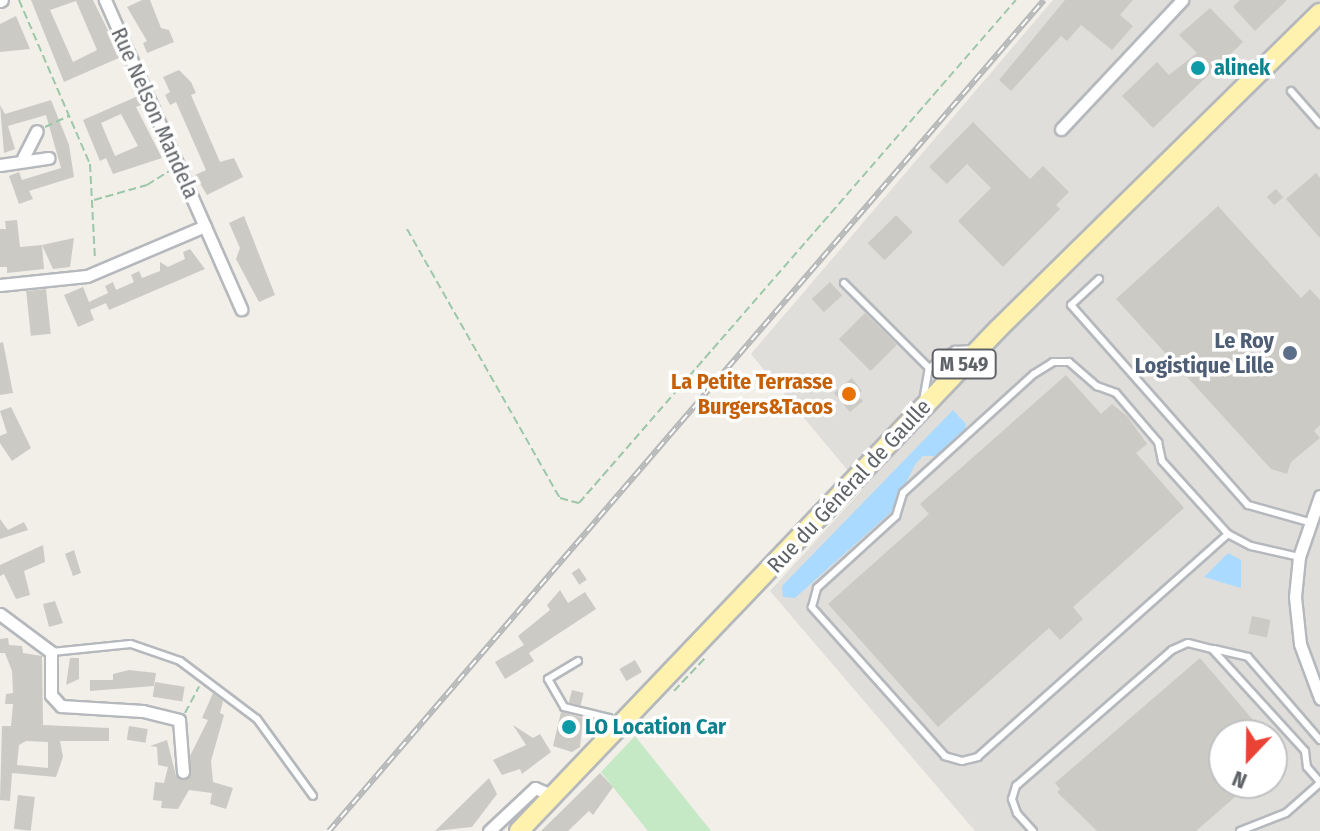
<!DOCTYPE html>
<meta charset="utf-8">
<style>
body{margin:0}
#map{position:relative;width:1320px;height:831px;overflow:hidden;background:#f1efe8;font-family:"Fira Sans Condensed",sans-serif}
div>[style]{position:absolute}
.industrial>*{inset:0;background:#e0deda}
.green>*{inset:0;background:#c5e8c5}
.water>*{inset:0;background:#aadaff}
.building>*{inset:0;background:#cccac5;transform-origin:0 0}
.path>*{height:2px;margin-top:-1px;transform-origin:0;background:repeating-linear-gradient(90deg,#9cc7a9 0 8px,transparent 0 12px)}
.roads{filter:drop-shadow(2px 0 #b5b8bc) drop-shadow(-2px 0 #b5b8bc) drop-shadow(0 2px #b5b8bc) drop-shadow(0 -2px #b5b8bc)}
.service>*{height:6px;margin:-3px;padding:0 3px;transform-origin:3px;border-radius:3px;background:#fff}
.minor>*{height:11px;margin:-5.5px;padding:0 5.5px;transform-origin:5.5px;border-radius:5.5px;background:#fff}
.primary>*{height:18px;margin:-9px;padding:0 9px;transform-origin:9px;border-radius:9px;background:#fff2af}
.rail>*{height:6px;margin-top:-3px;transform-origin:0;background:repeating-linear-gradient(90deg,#fff 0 9px,#b6b7b8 0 18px);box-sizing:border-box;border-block:2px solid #b6b7b8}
.dots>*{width:22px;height:22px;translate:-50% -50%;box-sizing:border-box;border:4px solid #fff;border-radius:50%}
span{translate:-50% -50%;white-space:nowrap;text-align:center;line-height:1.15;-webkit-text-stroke:7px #fff;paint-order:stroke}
.shield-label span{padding:2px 6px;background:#fff;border:2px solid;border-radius:6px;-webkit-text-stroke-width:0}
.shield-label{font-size:20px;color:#5f6368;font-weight:700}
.culture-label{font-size:22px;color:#0d838f;font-weight:700}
.left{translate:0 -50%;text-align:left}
.street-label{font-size:22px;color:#5f6368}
.service-label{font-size:22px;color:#4e5e75;font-weight:700}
.right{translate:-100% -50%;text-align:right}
.food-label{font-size:22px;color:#c56008;font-weight:700}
.north{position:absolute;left:1208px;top:719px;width:80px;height:80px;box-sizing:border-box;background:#fff;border:2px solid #bfc1c3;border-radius:50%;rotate:202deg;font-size:22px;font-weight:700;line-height:32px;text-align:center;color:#5f6368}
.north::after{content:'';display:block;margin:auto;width:28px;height:36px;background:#ea4335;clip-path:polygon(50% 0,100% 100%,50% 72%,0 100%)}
</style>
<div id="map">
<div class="industrial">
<i style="clip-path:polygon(evenodd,1053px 0,1320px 0,1320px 831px,975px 831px,770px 591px,863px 489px,751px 354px,1053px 0,1224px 735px,1272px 735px,1272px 783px,1224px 783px,1224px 735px)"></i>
</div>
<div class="green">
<i style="clip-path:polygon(635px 736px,711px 831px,648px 831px,601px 772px)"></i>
</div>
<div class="water">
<i style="clip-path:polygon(953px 410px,966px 424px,965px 429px,936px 456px,923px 456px,916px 463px,891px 512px,795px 598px,783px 597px,782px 586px)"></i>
<i style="clip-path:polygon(1228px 553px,1241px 560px,1241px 588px,1204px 577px)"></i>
</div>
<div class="building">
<i style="clip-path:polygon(evenodd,31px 0,93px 0,121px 57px,64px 82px,31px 0,76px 1px,97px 50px,73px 62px,50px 10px,76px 1px)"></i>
<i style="clip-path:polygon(142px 0,150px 0,161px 28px,169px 30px,174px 42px,147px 53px,143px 43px,147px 41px,127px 7px)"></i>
<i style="clip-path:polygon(1065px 0,1133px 0,1120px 15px,1133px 26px,1112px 50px,1081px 25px,1067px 41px,1061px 36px,1011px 91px,999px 80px)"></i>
<i style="clip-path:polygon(1240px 0,1287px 0,1255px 31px,1233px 7px)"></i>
<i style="clip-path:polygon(1210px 8px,1243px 42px,1153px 128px,1122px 96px,1157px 62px,1169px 75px,1197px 53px,1179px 35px)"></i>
<i style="clip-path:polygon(16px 16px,30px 49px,0 52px,0 24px)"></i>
<i style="clip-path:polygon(179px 70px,191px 82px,196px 93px,191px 95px,220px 162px,234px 158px,243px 177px,207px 195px,195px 175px,206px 170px,176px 102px,170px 105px,165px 95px,170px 92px,163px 77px)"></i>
<i style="clip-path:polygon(evenodd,138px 96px,141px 105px,136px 107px,162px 158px,113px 174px,106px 158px,100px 161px,83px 120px,138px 96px,121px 114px,138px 146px,115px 156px,101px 123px,121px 114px)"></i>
<i style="clip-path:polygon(51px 100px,69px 145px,74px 177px,29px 191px,33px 199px,19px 204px,9px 176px,19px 172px,22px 180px,61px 168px,46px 115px,8px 126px,15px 149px,4px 153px,0 105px,5px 114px)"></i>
<i style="clip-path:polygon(973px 122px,1030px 179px,1043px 166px,1069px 192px,1056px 205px,1060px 209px,1003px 267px,958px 221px,991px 188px,967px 164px,947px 184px,929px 167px)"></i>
<i style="clip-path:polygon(1316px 173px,1320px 178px,1320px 238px,1286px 199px)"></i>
<i style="left:1276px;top:189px;width:11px;height:12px;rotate:49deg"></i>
<i style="clip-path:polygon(1218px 206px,1301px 298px,1310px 289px,1320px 300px,1320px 425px,1314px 431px,1320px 438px,1291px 462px,1287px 474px,1271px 469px,1116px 299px)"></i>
<i style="left:896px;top:215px;width:24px;height:40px;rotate:45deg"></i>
<i style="clip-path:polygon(244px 216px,275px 295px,259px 302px,236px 259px,240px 248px,229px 223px)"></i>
<i style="clip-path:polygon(17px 220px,20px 247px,42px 245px,44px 269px,7px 273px,7px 267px,0 267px,0 229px,6px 229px,5px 221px)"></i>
<i style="clip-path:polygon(74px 238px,70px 267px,53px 269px,42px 245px)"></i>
<i style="clip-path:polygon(190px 249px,205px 269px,109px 310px,106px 303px,90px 310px,94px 320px,78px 327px,64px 295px,83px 287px,89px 302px,108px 293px,105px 286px,113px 282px,116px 290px,134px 282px,131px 275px,139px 271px,142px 278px,160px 271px,160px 262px,168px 267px,185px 259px,183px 252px)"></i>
<i style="left:830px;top:282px;width:18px;height:25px;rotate:47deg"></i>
<i style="left:46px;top:289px;width:45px;height:20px;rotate:84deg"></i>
<i style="left:865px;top:313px;width:45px;height:37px;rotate:45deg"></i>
<i style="clip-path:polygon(3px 342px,13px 393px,0 395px,0 343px)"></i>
<i style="clip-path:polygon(1066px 375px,1101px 414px,1112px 404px,1128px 417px,1147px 444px,1136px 453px,1184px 508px,1073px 607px,1083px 619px,1060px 640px,1049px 628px,938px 727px,828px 604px,929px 514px,920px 504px)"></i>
<i style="clip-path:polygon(852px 378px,862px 391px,857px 395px,863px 401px,850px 412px,834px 393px)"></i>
<i style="clip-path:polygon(11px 407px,31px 448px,12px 461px,0 443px,0 436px,7px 433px,0 411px)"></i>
<i style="clip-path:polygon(0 519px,8px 530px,24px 522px,28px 530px,0 539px)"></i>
<i style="clip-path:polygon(43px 545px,45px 562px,24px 571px,30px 595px,16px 599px,4px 574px,0 576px,0 565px)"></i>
<i style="clip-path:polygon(74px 550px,81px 573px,73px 576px,65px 554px)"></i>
<i style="left:579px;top:568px;width:14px;height:9px;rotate:56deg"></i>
<i style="clip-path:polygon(560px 590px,568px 603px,585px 592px,596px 609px,529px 653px,534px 661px,505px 679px,495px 662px,524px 645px,518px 636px,550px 610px,547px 605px)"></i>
<i style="clip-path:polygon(55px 601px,63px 623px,49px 627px,43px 604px)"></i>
<i style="left:1252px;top:616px;width:19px;height:18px;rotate:12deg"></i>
<i style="clip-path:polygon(evenodd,8px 638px,9px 645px,22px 646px,23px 653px,42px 656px,43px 725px,109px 728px,109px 741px,60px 741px,63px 757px,56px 777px,12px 773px,10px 801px,0 800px,2px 726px,11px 726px,13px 704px,5px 704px,6px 694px,13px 693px,12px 671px,5px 653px,0 653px,0 639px,8px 638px,26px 741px,48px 742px,48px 768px,17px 765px,19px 745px,26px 741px)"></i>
<i style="clip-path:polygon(70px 658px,79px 658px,79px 679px,66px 685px)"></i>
<i style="clip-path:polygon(1200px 658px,1266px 735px,1224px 735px,1224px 783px,1251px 783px,1196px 831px,1097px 831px,1057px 792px,1060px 789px,1055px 783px)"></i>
<i style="left:635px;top:660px;width:14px;height:18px;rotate:60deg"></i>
<i style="clip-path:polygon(129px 670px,156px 673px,154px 686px,90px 691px,90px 680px,113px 680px,113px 674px)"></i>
<i style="left:155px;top:682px;width:30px;height:15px;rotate:9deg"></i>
<i style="left:572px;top:690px;width:12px;height:13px;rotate:14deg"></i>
<i style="clip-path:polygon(213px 693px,223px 701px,220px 713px,224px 715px,211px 761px,213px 782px,233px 788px,226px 809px,210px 804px,212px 793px,189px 790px,178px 809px,161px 808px,162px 801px,153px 800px,155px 782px,164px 783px,168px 767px,158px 765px,157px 747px,150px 746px,167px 740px,176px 776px,188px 778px,190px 756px,208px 720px,202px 718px)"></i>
<i style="clip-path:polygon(561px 712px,583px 718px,580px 747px,572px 752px,553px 746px)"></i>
<i style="clip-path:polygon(513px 725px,533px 738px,540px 734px,551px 752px,522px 774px,520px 769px,502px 775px,493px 760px,526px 745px)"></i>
<i style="left:129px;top:726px;width:19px;height:14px;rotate:9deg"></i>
<i style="clip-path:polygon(1272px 742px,1283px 755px,1272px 765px)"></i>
<i style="clip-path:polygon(600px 773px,613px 787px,593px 815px,589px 811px,568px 831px,541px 831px)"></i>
<i style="clip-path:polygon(489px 778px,497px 794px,472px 827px,435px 831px)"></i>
<i style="left:18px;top:795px;width:17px;height:34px;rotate:7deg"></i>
</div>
<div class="path">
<i style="left:19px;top:0;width:179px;rotate:66.6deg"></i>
<i style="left:90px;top:164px;width:96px;rotate:87deg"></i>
<i style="left:45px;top:127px;width:26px;rotate:-25deg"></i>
<i style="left:94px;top:200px;width:55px;rotate:-15.8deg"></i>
<i style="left:147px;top:185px;width:26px;rotate:-32deg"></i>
<i style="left:407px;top:229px;width:309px;rotate:60.4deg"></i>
<i style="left:560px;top:498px;width:20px;rotate:15deg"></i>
<i style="left:579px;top:503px;width:666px;rotate:-49.02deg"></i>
<i style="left:674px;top:691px;width:45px;rotate:-46.8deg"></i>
<i style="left:185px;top:713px;width:30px;rotate:-62deg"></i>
</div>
<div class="roads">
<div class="service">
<i style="left:1291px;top:91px;width:44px;rotate:48.7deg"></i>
<i style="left:1099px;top:279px;width:38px;rotate:137deg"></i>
<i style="left:1071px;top:305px;width:267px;rotate:48.5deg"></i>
<i style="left:1248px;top:505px;width:63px;rotate:15.6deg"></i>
<i style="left:844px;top:283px;width:120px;rotate:45deg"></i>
<i style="left:923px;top:401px;width:34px;rotate:-80deg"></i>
<i style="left:929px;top:368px;width:32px;rotate:-35deg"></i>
<i style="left:955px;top:350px;width:19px;rotate:-3deg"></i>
<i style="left:1228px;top:534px;width:335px;rotate:138.3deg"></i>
<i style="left:978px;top:757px;width:16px;rotate:166deg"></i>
<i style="left:962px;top:761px;width:18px;rotate:-164deg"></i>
<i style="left:945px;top:756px;width:200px;rotate:-131.8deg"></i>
<i style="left:812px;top:607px;width:20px;rotate:-75deg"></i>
<i style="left:817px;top:588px;width:107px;rotate:-42.3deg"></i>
<i style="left:896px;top:516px;width:24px;rotate:-73deg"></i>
<i style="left:903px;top:493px;width:177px;rotate:-42.3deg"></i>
<i style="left:1034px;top:374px;width:22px;rotate:-32deg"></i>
<i style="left:1053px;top:362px;width:16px"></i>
<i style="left:1069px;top:362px;width:37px;rotate:41deg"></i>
<i style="left:1097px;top:386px;width:20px;rotate:20deg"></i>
<i style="left:1116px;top:393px;width:65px;rotate:49.4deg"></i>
<i style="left:1158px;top:442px;width:19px;rotate:78deg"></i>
<i style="left:1162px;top:461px;width:98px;rotate:47.9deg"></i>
<i style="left:1228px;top:534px;width:26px;rotate:28deg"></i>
<i style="left:1251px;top:546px;width:49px;rotate:12.9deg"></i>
<i style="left:1214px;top:649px;width:35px;rotate:13deg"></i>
<i style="left:1248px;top:657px;width:110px;rotate:49.1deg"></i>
<i style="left:52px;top:652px;width:79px;rotate:-5.8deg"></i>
<i style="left:131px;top:644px;width:52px;rotate:19.1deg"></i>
<i style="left:180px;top:661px;width:96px;rotate:37deg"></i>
<i style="left:257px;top:719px;width:95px;rotate:54deg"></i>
<i style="left:578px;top:661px;width:35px;rotate:149deg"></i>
<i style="left:548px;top:679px;width:32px;rotate:60deg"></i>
<i style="left:564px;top:707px;width:46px;rotate:13.7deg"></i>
<i style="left:609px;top:718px;width:12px;rotate:48deg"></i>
<i style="left:1033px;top:831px;width:24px;rotate:-132deg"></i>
<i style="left:1017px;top:813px;width:15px;rotate:-110deg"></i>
<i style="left:1012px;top:799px;width:14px;rotate:-73deg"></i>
<i style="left:1016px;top:786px;width:207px;rotate:-41.1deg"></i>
<i style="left:1172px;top:650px;width:17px;rotate:-24deg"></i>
<i style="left:1188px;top:643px;width:25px;rotate:14deg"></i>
<i style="left:1212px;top:649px;width:138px;rotate:47.6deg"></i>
<i style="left:1305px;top:751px;width:16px;rotate:83deg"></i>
<i style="left:1307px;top:767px;width:20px;rotate:49deg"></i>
<i style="left:1240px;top:831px;width:49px;rotate:-21.4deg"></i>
<i style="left:1286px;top:813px;width:45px;rotate:-41.4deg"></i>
</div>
<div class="minor">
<i style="left:105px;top:0;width:338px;rotate:66.2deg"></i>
<i style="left:0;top:1px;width:2px;rotate:-27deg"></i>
<i style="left:1061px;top:129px;width:177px;rotate:-46.8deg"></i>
<i style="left:23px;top:158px;width:30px;rotate:-63deg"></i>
<i style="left:0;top:165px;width:49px;rotate:-8.3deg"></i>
<i style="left:0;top:285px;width:87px;rotate:-5.9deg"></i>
<i style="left:87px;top:276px;width:128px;rotate:-23deg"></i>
<i style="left:1320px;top:496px;width:65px;rotate:109deg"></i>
<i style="left:1299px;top:557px;width:40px;rotate:95.7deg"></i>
<i style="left:1295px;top:597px;width:47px;rotate:83.9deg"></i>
<i style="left:1300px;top:644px;width:58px;rotate:69.7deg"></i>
<i style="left:0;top:614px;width:64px;rotate:36.7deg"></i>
<i style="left:51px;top:652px;width:43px;rotate:90deg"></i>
<i style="left:51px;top:695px;width:15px;rotate:48deg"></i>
<i style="left:61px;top:706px;width:82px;rotate:3.5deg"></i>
<i style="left:143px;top:711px;width:37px;rotate:14deg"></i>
<i style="left:179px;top:720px;width:52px;rotate:85.6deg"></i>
<i style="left:489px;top:831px;width:63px;rotate:-43.1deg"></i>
<i style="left:535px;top:788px;width:21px;rotate:23deg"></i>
</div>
<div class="primary">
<i style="left:519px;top:831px;width:694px;rotate:-46.34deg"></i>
<i style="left:998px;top:329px;width:451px;rotate:-44.5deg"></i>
</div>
</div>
<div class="rail">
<i style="left:329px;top:831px;width:1096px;rotate:-49.29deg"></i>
</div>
<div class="dots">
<i style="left:1198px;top:68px;background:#0f9aa8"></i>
<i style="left:1290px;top:353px;background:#5c6f8a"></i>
<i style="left:849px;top:394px;background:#e8710a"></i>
<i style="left:569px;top:727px;background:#0f9aa8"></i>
</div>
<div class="shield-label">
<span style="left:964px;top:364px">M 549</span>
</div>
<div class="culture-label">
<span class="left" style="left:1214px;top:68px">alinek</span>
<span class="left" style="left:585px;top:727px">LO Location Car</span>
</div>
<div class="street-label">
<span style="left:155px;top:113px;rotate:66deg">Rue Nelson Mandela</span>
<span style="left:849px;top:486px;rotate:-47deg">Rue du Général de Gaulle</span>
</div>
<div class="service-label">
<span class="right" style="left:1274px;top:353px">Le Roy<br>Logistique Lille</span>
</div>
<div class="food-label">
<span class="right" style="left:833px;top:394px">La Petite Terrasse<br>Burgers&amp;Tacos</span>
</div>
<div class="north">N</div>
</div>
